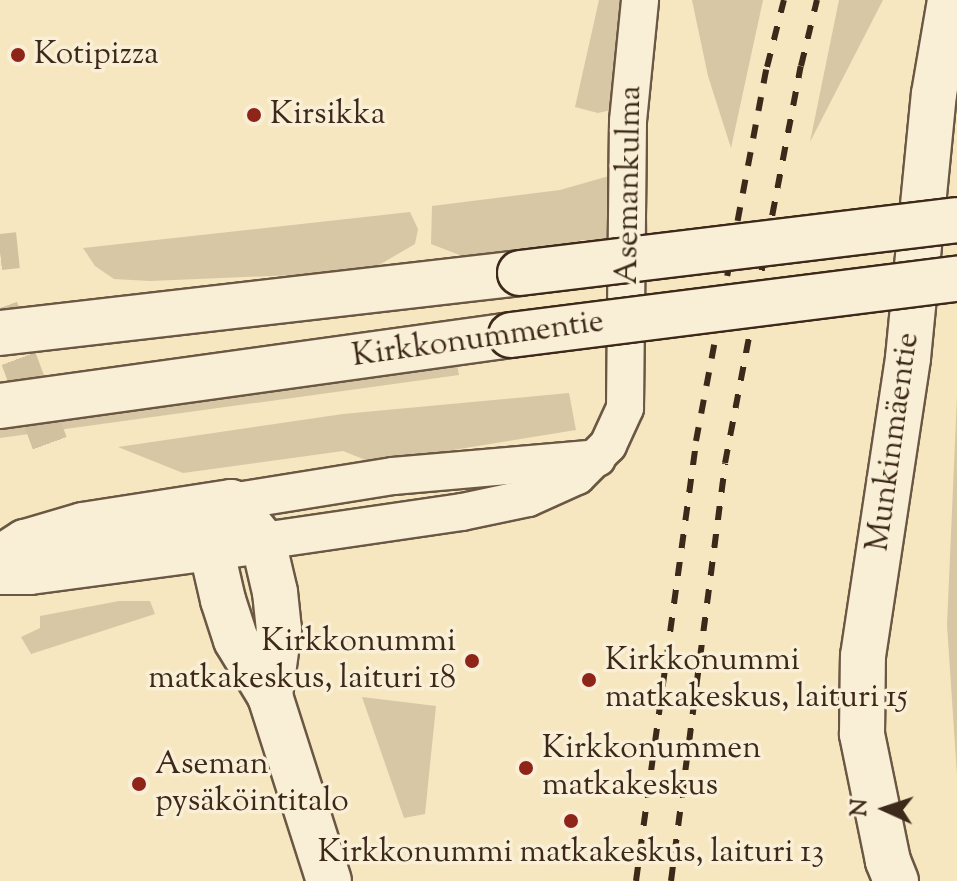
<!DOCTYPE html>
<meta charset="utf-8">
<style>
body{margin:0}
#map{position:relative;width:957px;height:881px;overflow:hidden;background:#f6e7c0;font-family:"Sorts Mill Goudy",serif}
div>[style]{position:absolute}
.green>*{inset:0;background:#d7c7a4}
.street-tunnel>*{height:36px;margin-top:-18px;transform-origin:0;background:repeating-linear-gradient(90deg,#d1c19f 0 36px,transparent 0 54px)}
.roads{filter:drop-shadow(2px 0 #6b5844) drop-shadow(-2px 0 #6b5844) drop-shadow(0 2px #6b5844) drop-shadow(0 -2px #6b5844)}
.street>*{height:36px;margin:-18px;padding:0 18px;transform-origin:18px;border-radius:18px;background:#f9efd6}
.secondary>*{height:44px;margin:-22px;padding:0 22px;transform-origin:22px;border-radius:22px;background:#f9efd6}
.rail>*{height:6px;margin-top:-3px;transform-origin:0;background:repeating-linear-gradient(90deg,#3d291a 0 14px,transparent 0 28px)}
.bridges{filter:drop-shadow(2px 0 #3d291a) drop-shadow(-2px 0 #3d291a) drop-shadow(0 2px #3d291a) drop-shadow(0 -2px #3d291a)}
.secondary-bridge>*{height:44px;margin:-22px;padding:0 22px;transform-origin:22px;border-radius:22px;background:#f9efd6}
.dots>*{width:22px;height:22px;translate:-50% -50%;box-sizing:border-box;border:4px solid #f9efd6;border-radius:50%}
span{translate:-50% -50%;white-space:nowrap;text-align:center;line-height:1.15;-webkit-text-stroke:7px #f9efd6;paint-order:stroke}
.poi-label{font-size:32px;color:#3d291a}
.left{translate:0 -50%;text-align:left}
.right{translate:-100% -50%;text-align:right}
.street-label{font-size:32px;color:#3d291a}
.north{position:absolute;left:845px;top:769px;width:80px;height:80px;-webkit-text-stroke:6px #f9efd6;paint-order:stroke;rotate:273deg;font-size:22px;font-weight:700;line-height:32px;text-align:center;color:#3d291a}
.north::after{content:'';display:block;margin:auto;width:28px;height:36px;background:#3d291a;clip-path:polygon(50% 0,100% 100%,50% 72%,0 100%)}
</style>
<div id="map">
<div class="green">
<i style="clip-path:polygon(599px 0,629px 0,624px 107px,598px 113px,575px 107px)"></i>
<i style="clip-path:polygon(692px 0,763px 0,731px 148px,708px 76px)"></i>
<i style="clip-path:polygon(839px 0,883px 0,810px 142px)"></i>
<i style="clip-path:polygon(644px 166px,650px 259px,598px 265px,593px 240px,581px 240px,556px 261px,483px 264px,431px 244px,432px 206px,560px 190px)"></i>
<i style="clip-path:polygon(410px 212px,418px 229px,415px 244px,367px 272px,150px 281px,114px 279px,95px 266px,83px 248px)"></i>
<i style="clip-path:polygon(455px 353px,459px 375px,0 438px,0 419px)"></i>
<i style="clip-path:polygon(569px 393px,576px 430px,373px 463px,343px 451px,183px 473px,118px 447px,343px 414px)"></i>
<i style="clip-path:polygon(957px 396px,957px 775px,947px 625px)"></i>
<i style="clip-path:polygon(119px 601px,150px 601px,155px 614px,31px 654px,21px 637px,40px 628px,40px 616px)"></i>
<i style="clip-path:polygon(362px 697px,436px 706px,425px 814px,404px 818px)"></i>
</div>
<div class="street-tunnel">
<i style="left:0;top:252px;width:18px;rotate:-6deg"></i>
<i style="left:0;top:308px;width:157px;rotate:69.8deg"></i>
</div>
<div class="roads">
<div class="street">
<i style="left:231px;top:502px;width:164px;rotate:-9.1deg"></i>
<i style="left:393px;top:476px;width:205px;rotate:-5deg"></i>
<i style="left:263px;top:541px;width:201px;rotate:-8.3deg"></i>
<i style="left:462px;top:512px;width:67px;rotate:-12deg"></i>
<i style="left:528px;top:498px;width:54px;rotate:-24.2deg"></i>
<i style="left:577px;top:476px;width:44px;rotate:-45deg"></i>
<i style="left:608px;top:445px;width:41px;rotate:-65.3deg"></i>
<i style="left:625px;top:408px;width:287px;rotate:-89.4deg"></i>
<i style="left:628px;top:121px;width:122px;rotate:-84.3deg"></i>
</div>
<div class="secondary">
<i style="left:0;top:333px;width:523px;rotate:-6.58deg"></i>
<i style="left:0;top:406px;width:516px;rotate:-7.91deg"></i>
<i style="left:231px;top:502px;width:50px;rotate:113.5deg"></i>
<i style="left:211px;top:548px;width:53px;rotate:77deg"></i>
<i style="left:223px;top:600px;width:42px;rotate:72deg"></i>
<i style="left:236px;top:640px;width:66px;rotate:58.7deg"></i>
<i style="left:270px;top:696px;width:194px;rotate:72.3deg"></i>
<i style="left:245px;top:519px;width:28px;rotate:51deg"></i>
<i style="left:263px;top:541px;width:52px;rotate:76.8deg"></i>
<i style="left:275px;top:592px;width:37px;rotate:84deg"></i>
<i style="left:279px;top:629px;width:68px;rotate:97.7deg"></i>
<i style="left:0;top:558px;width:30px;rotate:-33deg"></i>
<i style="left:25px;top:542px;width:60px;rotate:-16.3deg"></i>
<i style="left:83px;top:525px;width:150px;rotate:-8.8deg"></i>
<i style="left:0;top:572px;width:30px"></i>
<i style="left:30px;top:572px;width:235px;rotate:-7.6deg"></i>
<i style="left:896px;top:881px;width:22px;rotate:-112deg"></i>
<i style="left:888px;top:861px;width:130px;rotate:-101.6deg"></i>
<i style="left:862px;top:734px;width:78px;rotate:-89.3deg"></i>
<i style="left:863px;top:656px;width:301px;rotate:-81.4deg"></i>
<i style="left:908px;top:358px;width:265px;rotate:-84.4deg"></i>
<i style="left:934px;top:94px;width:95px;rotate:-80.3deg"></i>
</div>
</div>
<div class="rail">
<i style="left:636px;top:881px;width:444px;rotate:-82.2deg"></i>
<i style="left:696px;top:441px;width:381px;rotate:-79.3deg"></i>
<i style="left:767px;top:67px;width:69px;rotate:-75.8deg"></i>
<i style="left:671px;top:881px;width:421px;rotate:-82.6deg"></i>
<i style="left:725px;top:463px;width:404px;rotate:-79.2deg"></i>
<i style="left:801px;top:66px;width:68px;rotate:-76.4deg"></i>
</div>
<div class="bridges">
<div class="secondary-bridge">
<i style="left:520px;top:273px;width:440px;rotate:-6.9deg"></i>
<i style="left:511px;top:335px;width:450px;rotate:-7.2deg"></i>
</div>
</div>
<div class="dots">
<i style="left:18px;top:55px;background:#8f2418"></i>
<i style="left:254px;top:115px;background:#8f2418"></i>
<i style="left:472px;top:661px;background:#8f2418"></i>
<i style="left:589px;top:680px;background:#8f2418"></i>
<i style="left:526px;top:768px;background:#8f2418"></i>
<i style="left:139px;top:784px;background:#8f2418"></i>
<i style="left:571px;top:821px;background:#8f2418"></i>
</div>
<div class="poi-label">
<span class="left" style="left:34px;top:55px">Kotipizza</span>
<span class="left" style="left:270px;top:115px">Kirsikka</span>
<span class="right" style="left:456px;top:661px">Kirkkonummi<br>matkakeskus, laituri 18</span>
<span class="left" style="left:605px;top:680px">Kirkkonummi<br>matkakeskus, laituri 15</span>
<span class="left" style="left:542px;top:768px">Kirkkonummen<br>matkakeskus</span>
<span class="left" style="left:155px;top:784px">Aseman<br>pysäköintitalo</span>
<span style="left:571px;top:853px">Kirkkonummi matkakeskus, laituri 13</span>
</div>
<div class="street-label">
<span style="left:630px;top:185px;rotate:-89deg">Asemankulma</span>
<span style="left:478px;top:340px;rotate:-8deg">Kirkkonummentie</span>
<span style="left:894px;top:442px;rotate:-82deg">Munkinmäentie</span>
</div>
<div class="north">N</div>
</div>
